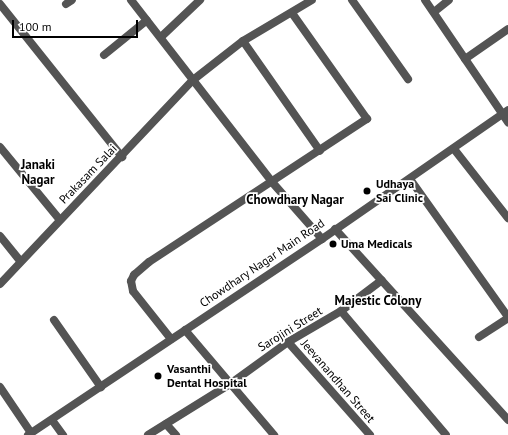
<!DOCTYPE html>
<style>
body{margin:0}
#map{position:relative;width:508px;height:435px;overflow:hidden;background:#fff;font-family:"PT Sans",sans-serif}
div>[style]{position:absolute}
.street>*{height:8px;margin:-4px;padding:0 4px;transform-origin:4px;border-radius:4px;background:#545454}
.dots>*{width:11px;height:11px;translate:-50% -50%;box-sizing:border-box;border:2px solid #fff;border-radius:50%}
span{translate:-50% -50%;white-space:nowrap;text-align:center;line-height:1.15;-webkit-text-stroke:3.5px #fff;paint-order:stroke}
.street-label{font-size:12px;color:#000}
.poi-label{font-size:12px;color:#000;font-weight:700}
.left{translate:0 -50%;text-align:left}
.neighbourhood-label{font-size:13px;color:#000;font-weight:700}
.scale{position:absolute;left:12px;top:20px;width:126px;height:18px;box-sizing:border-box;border:2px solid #000;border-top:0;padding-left:5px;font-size:12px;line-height:14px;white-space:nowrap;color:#000;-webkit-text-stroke:3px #fff;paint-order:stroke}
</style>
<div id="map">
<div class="street">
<i style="left:131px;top:0;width:230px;rotate:52.2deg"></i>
<i style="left:272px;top:182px;width:76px;rotate:48.7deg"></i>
<i style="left:352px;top:0;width:97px;rotate:54.7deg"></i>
<i style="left:425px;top:0;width:148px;rotate:55.8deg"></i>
<i style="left:0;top:4px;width:196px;rotate:51.4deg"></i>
<i style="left:66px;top:4px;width:7px;rotate:-34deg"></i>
<i style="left:434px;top:12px;width:19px;rotate:-39deg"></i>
<i style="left:161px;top:37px;width:54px;rotate:-43.5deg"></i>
<i style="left:243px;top:41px;width:134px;rotate:55deg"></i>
<i style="left:104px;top:55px;width:55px;rotate:-39.1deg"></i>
<i style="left:465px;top:59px;width:52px;rotate:-34.9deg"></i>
<i style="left:0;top:147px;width:94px;rotate:50.6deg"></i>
<i style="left:454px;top:149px;width:88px;rotate:52deg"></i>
<i style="left:410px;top:179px;width:169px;rotate:54.6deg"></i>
<i style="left:335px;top:229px;width:258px;rotate:47.8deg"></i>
<i style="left:0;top:236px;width:32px;rotate:51deg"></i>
<i style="left:0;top:284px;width:281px;rotate:-46.6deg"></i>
<i style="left:193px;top:80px;width:63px;rotate:-38deg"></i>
<i style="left:243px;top:41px;width:80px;rotate:-30.7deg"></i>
<i style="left:341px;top:311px;width:162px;rotate:49.7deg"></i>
<i style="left:54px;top:320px;width:82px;rotate:55deg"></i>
<i style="left:185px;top:330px;width:138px;rotate:49.7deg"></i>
<i style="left:479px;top:337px;width:35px;rotate:-33deg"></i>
<i style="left:171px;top:339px;width:61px;rotate:-128.4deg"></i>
<i style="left:133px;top:291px;width:10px;rotate:-101deg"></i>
<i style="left:131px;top:281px;width:7px;rotate:-63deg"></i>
<i style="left:134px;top:275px;width:20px;rotate:-41deg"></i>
<i style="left:149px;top:262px;width:261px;rotate:-33.3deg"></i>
<i style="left:367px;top:119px;width:130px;rotate:-125.3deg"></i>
<i style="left:288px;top:342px;width:124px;rotate:48.6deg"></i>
<i style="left:0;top:387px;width:55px;rotate:56deg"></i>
<i style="left:52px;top:420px;width:19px;rotate:54deg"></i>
<i style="left:166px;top:424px;width:15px;rotate:48deg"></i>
<i style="left:28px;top:435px;width:353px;rotate:-33.7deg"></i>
<i style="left:322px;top:239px;width:226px;rotate:-34.7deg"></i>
<i style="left:148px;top:435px;width:97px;rotate:-31.9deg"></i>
<i style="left:230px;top:384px;width:72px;rotate:-35.9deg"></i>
<i style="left:288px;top:342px;width:61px;rotate:-30.3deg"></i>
<i style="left:341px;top:311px;width:51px;rotate:-37.1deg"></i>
</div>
<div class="dots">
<i style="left:367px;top:191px;background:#000"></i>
<i style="left:333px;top:244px;background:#000"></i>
<i style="left:158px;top:376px;background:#000"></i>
</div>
<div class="street-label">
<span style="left:88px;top:174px;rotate:-46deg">Prakasam Salai</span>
<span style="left:262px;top:263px;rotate:-34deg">Chowdhary Nagar Main Road</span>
<span style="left:290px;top:329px;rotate:-32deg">Sarojini Street</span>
<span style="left:338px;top:381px;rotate:49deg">Jeevanandhan Street</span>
</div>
<div class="poi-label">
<span class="left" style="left:376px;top:191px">Udhaya<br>Sai Clinic</span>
<span class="left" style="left:341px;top:244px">Uma Medicals</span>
<span class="left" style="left:167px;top:376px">Vasanthi<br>Dental Hospital</span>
</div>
<div class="neighbourhood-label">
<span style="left:38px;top:173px">Janaki<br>Nagar</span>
<span style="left:295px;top:200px">Chowdhary Nagar</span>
<span style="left:378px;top:301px">Majestic Colony</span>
</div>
<div class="scale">100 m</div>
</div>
